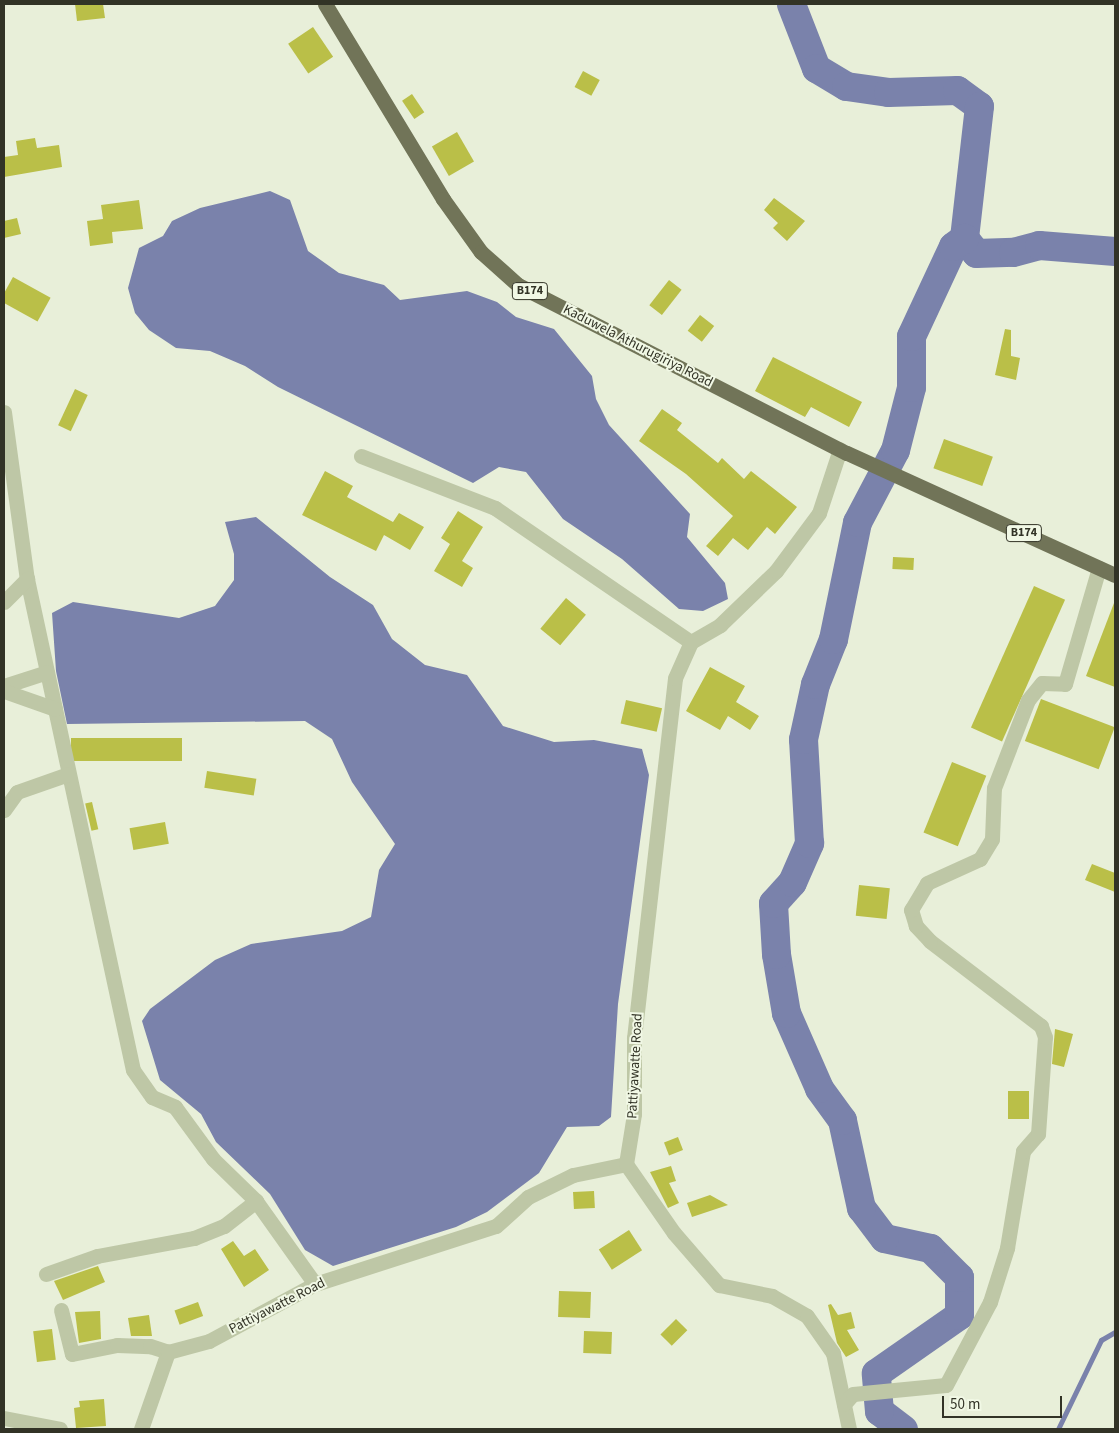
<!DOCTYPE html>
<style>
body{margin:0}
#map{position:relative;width:1119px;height:1433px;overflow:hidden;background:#e8efd9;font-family:"Source Sans 3",sans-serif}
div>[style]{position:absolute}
.water>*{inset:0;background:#7a82ab}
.stream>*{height:5px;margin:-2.5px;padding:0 2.5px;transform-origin:2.5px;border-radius:2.5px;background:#7a82ab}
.river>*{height:29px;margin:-14.5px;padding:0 14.5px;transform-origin:14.5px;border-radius:14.5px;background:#7a82ab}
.building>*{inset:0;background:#babf48;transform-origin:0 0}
.minor>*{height:15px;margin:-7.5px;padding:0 7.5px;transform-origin:7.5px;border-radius:7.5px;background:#bec7a6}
.major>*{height:15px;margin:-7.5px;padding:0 7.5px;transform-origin:7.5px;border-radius:7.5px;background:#717458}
span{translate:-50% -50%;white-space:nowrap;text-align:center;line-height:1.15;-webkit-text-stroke:4px #f1f8e5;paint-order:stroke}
.shield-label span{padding:1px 4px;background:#f1f8e5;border:1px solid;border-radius:4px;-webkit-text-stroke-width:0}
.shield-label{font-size:12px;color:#323326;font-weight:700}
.street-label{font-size:14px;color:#323326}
.frame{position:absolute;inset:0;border:5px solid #323326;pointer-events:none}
.scale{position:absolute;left:942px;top:1396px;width:120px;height:22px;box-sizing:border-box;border:2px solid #323326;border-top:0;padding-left:6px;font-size:15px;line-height:18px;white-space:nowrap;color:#323326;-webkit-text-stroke:4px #f1f8e5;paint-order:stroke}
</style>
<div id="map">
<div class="water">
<i style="clip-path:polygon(270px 191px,290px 200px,308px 251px,339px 273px,384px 285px,400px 300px,467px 291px,497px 302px,516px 317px,554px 329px,592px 376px,596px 399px,609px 425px,690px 514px,687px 537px,725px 583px,728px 599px,703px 611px,679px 609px,622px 559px,563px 519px,526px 472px,499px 467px,473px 483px,278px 387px,245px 366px,210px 351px,176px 348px,149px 330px,135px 313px,128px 288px,139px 248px,163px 236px,172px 221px,200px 208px)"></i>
<i style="clip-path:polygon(256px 517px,330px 577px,373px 605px,392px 639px,425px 665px,467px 675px,503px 726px,554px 742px,594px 740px,642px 749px,649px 775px,618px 1004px,611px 1117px,599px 1126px,567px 1127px,539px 1173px,487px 1212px,456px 1227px,333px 1266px,305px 1250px,270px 1194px,216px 1142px,201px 1114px,160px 1080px,142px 1021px,150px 1009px,215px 960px,251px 944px,342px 931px,371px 917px,379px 870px,395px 844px,352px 782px,332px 739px,305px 721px,67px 724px,56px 671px,52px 613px,73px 602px,179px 618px,215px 606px,234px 580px,234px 554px,225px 522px)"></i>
</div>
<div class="stream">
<i style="left:1058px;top:1429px;width:99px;rotate:-64.2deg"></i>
<i style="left:1101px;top:1340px;width:16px;rotate:-30deg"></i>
</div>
<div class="river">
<i style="left:791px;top:4px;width:69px;rotate:68.7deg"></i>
<i style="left:816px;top:68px;width:35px;rotate:31deg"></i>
<i style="left:846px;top:86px;width:42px;rotate:8.1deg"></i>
<i style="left:888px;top:92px;width:69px;rotate:-1.7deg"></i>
<i style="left:957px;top:90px;width:27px;rotate:36deg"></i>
<i style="left:979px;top:106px;width:133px;rotate:96.5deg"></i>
<i style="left:964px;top:238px;width:19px;rotate:51deg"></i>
<i style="left:976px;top:253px;width:37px;rotate:-2deg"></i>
<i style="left:1013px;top:252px;width:27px;rotate:-15deg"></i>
<i style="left:1039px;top:245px;width:76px;rotate:4.5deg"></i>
<i style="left:903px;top:1429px;width:30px;rotate:-143deg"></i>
<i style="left:879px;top:1411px;width:38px;rotate:-95deg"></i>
<i style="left:876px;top:1373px;width:101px;rotate:-34.9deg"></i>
<i style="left:959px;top:1315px;width:38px;rotate:-90deg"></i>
<i style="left:959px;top:1277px;width:41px;rotate:-135deg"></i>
<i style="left:930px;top:1248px;width:47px;rotate:-167.7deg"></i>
<i style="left:884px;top:1238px;width:38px;rotate:-127deg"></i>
<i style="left:861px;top:1208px;width:90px;rotate:-102.2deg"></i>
<i style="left:842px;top:1120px;width:39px;rotate:-126deg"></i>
<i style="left:819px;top:1088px;width:82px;rotate:-113.7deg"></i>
<i style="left:786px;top:1013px;width:60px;rotate:-99.6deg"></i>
<i style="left:776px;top:954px;width:51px;rotate:-93.4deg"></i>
<i style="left:773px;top:903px;width:28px;rotate:-48deg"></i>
<i style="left:792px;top:882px;width:43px;rotate:-66.4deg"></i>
<i style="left:809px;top:843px;width:104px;rotate:-93.3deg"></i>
<i style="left:803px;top:739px;width:56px;rotate:-77.7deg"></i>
<i style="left:815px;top:684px;width:48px;rotate:-68.2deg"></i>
<i style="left:833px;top:639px;width:119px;rotate:-78.4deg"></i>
<i style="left:857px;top:522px;width:81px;rotate:-62.2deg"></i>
<i style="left:895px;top:450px;width:65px;rotate:-75.7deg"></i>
<i style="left:911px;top:387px;width:51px;rotate:-90deg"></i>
<i style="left:911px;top:336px;width:99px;rotate:-65deg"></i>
<i style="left:953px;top:246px;width:14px;rotate:-36deg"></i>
</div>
<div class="building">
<i style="clip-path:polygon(75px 4px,103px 4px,105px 18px,77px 21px)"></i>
<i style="left:313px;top:27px;width:36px;height:30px;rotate:56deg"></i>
<i style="left:583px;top:71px;width:19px;height:18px;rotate:28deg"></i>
<i style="left:412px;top:94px;width:22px;height:12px;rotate:56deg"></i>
<i style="left:457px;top:132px;width:34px;height:29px;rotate:60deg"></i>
<i style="clip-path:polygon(35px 138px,37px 148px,59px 145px,62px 167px,4px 177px,4px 157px,18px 155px,16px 141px)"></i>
<i style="clip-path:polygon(774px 198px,805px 221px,787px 241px,773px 228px,778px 223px,764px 210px)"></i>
<i style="clip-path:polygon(139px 200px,143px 229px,112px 232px,113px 243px,90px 246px,87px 221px,103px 219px,101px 205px)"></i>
<i style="clip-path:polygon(17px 218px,21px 234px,4px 238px,4px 221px)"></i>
<i style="left:13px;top:277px;width:43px;height:27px;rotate:29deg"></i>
<i style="left:669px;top:280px;width:16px;height:32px;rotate:38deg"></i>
<i style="left:700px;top:315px;width:18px;height:20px;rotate:38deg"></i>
<i style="clip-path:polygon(1005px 329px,1011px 330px,1011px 356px,1020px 358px,1016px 380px,995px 375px)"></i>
<i style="clip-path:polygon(773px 357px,862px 402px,849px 427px,811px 407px,805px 417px,755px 391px)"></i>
<i style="left:75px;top:389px;width:14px;height:40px;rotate:25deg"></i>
<i style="clip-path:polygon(662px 409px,682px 423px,677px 430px,718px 463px,722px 458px,744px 479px,751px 471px,797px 507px,775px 534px,767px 527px,748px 550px,733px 538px,718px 556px,706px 546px,733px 516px,686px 474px,639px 441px)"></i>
<i style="left:944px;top:439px;width:52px;height:31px;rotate:20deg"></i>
<i style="clip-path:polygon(325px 471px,353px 486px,347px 497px,393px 522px,399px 513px,424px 527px,410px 550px,384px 535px,376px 551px,302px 515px)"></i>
<i style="clip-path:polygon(458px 511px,483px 527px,462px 561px,473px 568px,462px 587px,434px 571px,450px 544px,441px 538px)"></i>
<i style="left:893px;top:557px;width:21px;height:12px;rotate:3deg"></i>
<i style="left:1034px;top:586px;width:34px;height:155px;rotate:24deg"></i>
<i style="left:566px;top:598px;width:26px;height:40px;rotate:40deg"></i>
<i style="clip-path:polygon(1114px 603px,1115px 603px,1115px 687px,1086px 676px)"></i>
<i style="clip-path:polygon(710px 667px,745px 686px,736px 702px,759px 716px,750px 730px,728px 716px,720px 730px,686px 711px)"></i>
<i style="left:1041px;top:699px;width:79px;height:45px;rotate:21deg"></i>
<i style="left:626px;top:700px;width:37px;height:24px;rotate:13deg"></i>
<i style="left:182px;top:738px;width:23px;height:111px;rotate:90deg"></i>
<i style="left:952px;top:762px;width:37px;height:76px;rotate:22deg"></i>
<i style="left:207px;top:771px;width:50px;height:17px;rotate:9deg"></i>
<i style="left:92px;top:802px;width:28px;height:7px;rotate:77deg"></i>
<i style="left:165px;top:822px;width:22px;height:36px;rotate:80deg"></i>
<i style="clip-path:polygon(1092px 864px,1115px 873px,1115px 892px,1085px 880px)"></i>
<i style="left:859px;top:885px;width:31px;height:31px;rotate:6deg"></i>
<i style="clip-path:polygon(1055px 1029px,1073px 1034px,1064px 1067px,1052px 1064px)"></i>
<i style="left:1029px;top:1091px;width:28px;height:21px;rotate:90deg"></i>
<i style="left:678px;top:1137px;width:14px;height:15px;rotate:69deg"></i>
<i style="clip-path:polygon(671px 1166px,676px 1181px,669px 1183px,679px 1203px,668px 1208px,650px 1172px)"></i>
<i style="left:594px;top:1191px;width:17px;height:21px;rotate:87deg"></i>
<i style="clip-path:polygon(710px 1195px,728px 1205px,692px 1217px,687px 1203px)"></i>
<i style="left:629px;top:1230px;width:24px;height:36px;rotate:57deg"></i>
<i style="clip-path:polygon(233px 1241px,244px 1256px,255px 1249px,269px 1270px,244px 1287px,221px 1249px)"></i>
<i style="clip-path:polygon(98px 1266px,105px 1282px,63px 1300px,54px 1281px)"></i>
<i style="left:559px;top:1291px;width:32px;height:26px;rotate:2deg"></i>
<i style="left:198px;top:1302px;width:15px;height:25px;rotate:70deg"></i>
<i style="clip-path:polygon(831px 1304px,838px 1315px,851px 1312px,855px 1328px,847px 1330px,859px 1350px,846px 1357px,837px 1343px,828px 1305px)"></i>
<i style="clip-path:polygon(100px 1311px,101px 1339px,79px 1343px,75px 1312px)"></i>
<i style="clip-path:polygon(149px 1315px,152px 1336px,131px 1336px,128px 1318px)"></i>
<i style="left:676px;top:1319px;width:16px;height:22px;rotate:45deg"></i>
<i style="left:52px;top:1329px;width:31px;height:19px;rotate:83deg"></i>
<i style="left:584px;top:1331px;width:28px;height:22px;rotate:2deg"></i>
<i style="clip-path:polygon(104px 1399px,106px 1426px,76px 1428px,74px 1408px,80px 1407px,79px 1401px)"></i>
</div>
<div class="minor">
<i style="left:4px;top:412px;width:169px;rotate:82.2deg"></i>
<i style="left:27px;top:579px;width:502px;rotate:77.82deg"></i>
<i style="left:133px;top:1070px;width:33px;rotate:55deg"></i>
<i style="left:152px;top:1097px;width:25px;rotate:23deg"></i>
<i style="left:175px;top:1107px;width:64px;rotate:53.8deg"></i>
<i style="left:213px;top:1159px;width:60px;rotate:44.3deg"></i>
<i style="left:256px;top:1201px;width:102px;rotate:54.6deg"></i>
<i style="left:361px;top:456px;width:144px;rotate:21.2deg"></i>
<i style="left:495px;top:508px;width:237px;rotate:34.4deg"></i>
<i style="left:4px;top:602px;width:33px;rotate:-45deg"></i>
<i style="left:4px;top:686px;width:45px;rotate:-18deg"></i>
<i style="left:4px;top:691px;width:54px;rotate:19.4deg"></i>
<i style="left:4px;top:810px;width:22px;rotate:-54deg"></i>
<i style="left:17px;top:792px;width:54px;rotate:-19.4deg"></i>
<i style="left:626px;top:1164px;width:84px;rotate:55.2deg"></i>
<i style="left:674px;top:1233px;width:69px;rotate:49.1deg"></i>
<i style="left:719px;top:1285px;width:54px;rotate:11.7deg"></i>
<i style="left:772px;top:1296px;width:40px;rotate:29.7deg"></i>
<i style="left:807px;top:1316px;width:45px;rotate:54.9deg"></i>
<i style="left:833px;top:1353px;width:78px;rotate:78.1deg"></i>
<i style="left:46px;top:1274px;width:54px;rotate:-19.4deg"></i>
<i style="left:97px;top:1256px;width:99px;rotate:-10.5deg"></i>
<i style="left:194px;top:1238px;width:32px;rotate:-22deg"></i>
<i style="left:224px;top:1226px;width:41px;rotate:-38deg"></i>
<i style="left:61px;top:1310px;width:45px;rotate:76deg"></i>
<i style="left:72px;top:1354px;width:46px;rotate:-11.3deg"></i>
<i style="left:117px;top:1345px;width:33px;rotate:2deg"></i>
<i style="left:150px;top:1346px;width:19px;rotate:18deg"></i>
<i style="left:844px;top:1404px;width:13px;rotate:-48deg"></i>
<i style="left:853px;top:1394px;width:93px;rotate:-5.5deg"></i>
<i style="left:946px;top:1385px;width:94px;rotate:-62.1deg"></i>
<i style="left:990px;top:1302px;width:57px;rotate:-72.5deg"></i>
<i style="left:1007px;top:1248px;width:98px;rotate:-80.6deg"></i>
<i style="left:1023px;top:1151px;width:23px;rotate:-49deg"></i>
<i style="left:1038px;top:1134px;width:97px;rotate:-85.9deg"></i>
<i style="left:1045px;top:1037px;width:12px;rotate:-110deg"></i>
<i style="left:1041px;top:1026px;width:140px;rotate:-142.6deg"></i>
<i style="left:930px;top:941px;width:21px;rotate:-133deg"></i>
<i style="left:916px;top:926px;width:17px;rotate:-107deg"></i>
<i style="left:911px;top:910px;width:31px;rotate:-59deg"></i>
<i style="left:927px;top:883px;width:58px;rotate:-24.4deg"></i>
<i style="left:980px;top:859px;width:23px;rotate:-59deg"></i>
<i style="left:992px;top:839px;width:51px;rotate:-87.8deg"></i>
<i style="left:994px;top:788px;width:94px;rotate:-68.9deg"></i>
<i style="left:1028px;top:700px;width:22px;rotate:-51deg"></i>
<i style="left:1042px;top:683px;width:23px;rotate:2deg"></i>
<i style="left:1065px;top:684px;width:121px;rotate:-73.7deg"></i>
<i style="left:4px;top:1418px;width:57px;rotate:11.1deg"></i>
<i style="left:141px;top:1429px;width:82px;rotate:-70.7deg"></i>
<i style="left:168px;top:1352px;width:42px;rotate:-15deg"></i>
<i style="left:209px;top:1341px;width:120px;rotate:-28.3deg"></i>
<i style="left:315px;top:1284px;width:190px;rotate:-17.8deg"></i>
<i style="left:496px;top:1226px;width:43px;rotate:-42.2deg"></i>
<i style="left:528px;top:1197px;width:50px;rotate:-26.1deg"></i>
<i style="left:573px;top:1175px;width:54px;rotate:-11.7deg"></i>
<i style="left:626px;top:1164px;width:51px;rotate:-80.9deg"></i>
<i style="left:634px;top:1114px;width:76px;rotate:-90deg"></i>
<i style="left:634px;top:1038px;width:362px;rotate:-83.5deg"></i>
<i style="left:675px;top:678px;width:39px;rotate:-66deg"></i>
<i style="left:691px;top:642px;width:34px;rotate:-30deg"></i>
<i style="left:720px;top:625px;width:78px;rotate:-44deg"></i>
<i style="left:776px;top:571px;width:72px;rotate:-53.4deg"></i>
<i style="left:819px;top:513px;width:67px;rotate:-71.8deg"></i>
</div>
<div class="major">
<i style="left:325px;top:4px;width:228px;rotate:58.8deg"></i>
<i style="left:443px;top:199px;width:65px;rotate:54.4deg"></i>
<i style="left:481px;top:252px;width:50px;rotate:41.7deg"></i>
<i style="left:518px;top:285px;width:369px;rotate:27.1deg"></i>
<i style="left:847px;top:453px;width:294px;rotate:24.5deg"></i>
</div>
<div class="shield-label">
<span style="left:530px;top:291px">B174</span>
<span style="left:1024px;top:533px">B174</span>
</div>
<div class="street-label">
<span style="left:638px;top:346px;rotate:27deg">Kaduwela Athurugiriya Road</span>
<span style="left:635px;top:1066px;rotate:-87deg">Pattiyawatte Road</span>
<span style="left:277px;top:1306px;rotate:-27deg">Pattiyawatte Road</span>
</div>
<div class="frame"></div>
<div class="scale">50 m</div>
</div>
